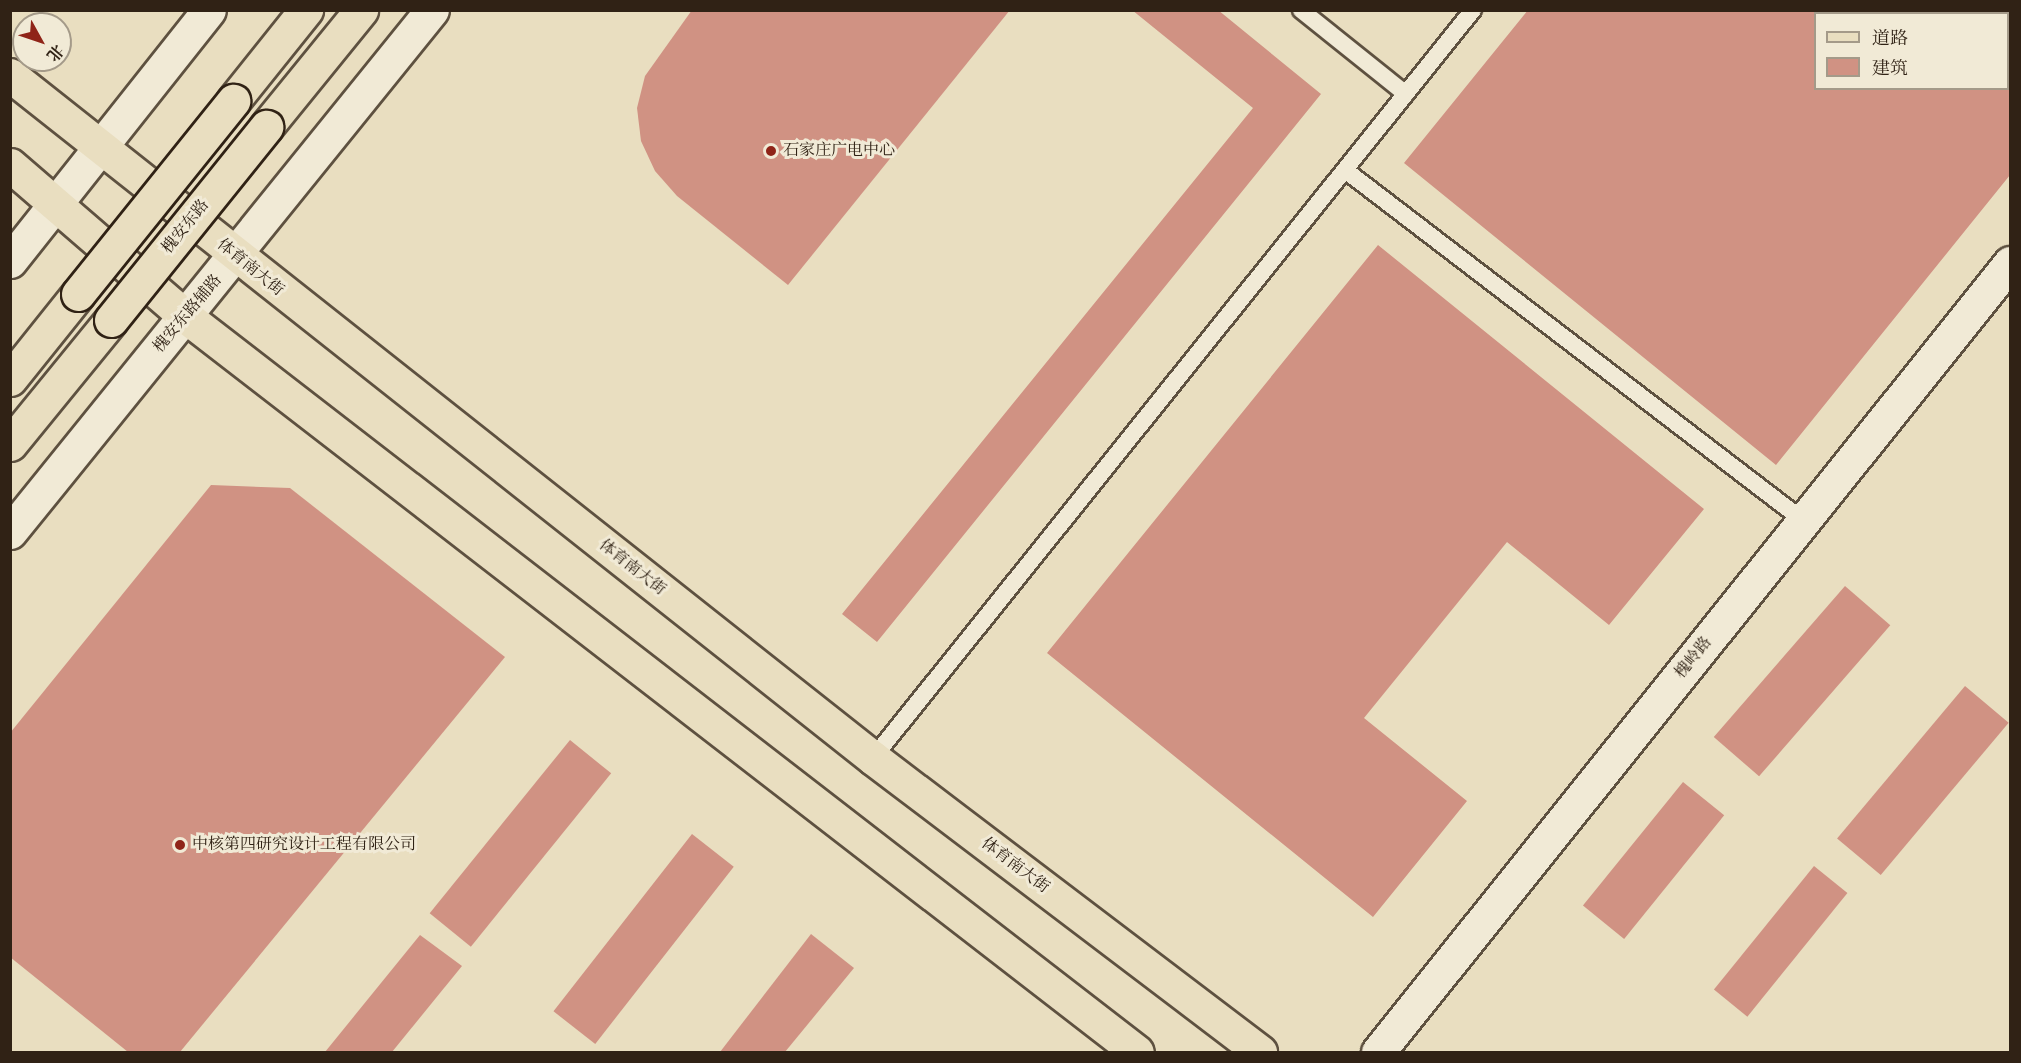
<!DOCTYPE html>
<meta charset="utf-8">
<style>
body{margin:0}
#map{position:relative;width:2021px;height:1063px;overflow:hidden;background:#e9dec0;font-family:"IM FELL English","Noto Serif SC",serif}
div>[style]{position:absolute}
.building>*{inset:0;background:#d09283;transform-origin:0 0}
.roads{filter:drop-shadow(2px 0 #5e5140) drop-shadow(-2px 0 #5e5140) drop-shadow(0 2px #5e5140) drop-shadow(0 -2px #5e5140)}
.service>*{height:16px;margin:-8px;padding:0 8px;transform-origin:8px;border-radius:8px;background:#f1ead6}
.minor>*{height:33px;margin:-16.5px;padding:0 16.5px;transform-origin:16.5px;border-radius:16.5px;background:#f1ead6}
.secondary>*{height:33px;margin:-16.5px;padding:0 16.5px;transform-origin:16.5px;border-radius:16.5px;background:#f1ead6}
.primary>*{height:33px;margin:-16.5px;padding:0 16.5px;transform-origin:16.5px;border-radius:16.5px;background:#e9dec0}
.trunk>*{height:33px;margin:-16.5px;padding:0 16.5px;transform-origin:16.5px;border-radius:16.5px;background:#e9dec0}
.bridges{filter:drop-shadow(2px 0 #302215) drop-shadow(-2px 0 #302215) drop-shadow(0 2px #302215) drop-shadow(0 -2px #302215)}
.trunk-bridge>*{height:33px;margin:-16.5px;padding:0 16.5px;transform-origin:16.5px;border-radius:16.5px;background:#e9dec0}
.dots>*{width:16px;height:16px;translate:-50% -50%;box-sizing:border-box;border:3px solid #f1ead6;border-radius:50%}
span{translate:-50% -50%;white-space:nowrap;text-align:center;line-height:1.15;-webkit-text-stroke:6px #f1ead6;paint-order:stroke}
.poi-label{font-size:16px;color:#302215}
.left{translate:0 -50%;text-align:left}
.street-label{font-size:16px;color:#302215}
.frame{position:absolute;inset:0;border:12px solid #302215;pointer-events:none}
.legend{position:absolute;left:1814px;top:12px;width:195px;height:78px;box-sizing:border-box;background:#f1ead6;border:2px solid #a49a89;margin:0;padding:8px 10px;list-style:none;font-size:18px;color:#302215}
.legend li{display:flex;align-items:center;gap:12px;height:30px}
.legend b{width:30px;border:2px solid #a49a89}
.north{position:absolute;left:12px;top:12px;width:60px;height:60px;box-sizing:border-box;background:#f1ead6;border:2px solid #a49a89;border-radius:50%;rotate:130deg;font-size:16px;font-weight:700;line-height:24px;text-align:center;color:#302215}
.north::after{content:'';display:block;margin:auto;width:21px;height:27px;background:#8f2418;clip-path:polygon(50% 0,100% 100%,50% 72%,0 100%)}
</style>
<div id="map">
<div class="building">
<i style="clip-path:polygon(692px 10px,1010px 10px,788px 285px,677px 196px,655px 171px,641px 141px,637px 108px,645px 76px)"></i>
<i style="clip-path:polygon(1132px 10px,1218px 10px,1321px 94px,877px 642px,842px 614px,1253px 108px)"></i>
<i style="clip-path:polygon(evenodd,1528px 10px,2010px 10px,2010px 175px,1776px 465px,1404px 163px,1528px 10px,1816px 14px,2008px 14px,2008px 88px,1816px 88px,1816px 14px)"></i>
<i style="clip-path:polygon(1378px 245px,1704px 509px,1609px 625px,1507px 542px,1364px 718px,1467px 801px,1373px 917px,1047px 653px)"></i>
<i style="clip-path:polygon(211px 485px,290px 488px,505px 657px,180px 1052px,128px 1052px,10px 957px,10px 733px)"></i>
<i style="left:1845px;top:586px;width:60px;height:200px;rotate:41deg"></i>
<i style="left:1965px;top:686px;width:57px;height:199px;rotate:40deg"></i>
<i style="left:570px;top:740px;width:53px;height:223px;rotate:39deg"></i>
<i style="left:1683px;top:782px;width:53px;height:159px;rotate:39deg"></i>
<i style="left:692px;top:834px;width:53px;height:225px;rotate:38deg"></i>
<i style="left:1814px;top:866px;width:43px;height:159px;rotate:39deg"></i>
<i style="clip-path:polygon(811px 934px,854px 968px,785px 1052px,720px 1052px)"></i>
<i style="clip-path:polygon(420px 935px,462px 966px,392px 1052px,325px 1052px)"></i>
</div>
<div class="roads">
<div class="service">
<i style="left:1301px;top:10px;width:134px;rotate:38.7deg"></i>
<i style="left:1345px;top:170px;width:578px;rotate:37.41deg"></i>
<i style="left:873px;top:758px;width:959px;rotate:-51.27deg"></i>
</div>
<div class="minor">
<i style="left:1378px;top:1052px;width:1011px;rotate:-51.3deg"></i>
</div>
<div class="secondary">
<i style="left:10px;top:261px;width:320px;rotate:-51.6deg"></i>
<i style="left:10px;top:532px;width:671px;rotate:-51.05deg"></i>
</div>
<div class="primary">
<i style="left:10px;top:75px;width:1101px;rotate:38.36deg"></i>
<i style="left:873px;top:758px;width:486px;rotate:37.2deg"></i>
<i style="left:10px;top:165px;width:231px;rotate:40.8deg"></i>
<i style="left:185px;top:316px;width:1203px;rotate:37.71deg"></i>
</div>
<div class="trunk">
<i style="left:233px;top:101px;width:117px;rotate:-51.3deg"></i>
<i style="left:266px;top:127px;width:151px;rotate:-50.9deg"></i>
<i style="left:10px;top:379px;width:109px;rotate:-51.3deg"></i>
<i style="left:10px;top:444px;width:160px;rotate:-50.8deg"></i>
</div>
</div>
<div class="bridges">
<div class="trunk-bridge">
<i style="left:78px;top:294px;width:248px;rotate:-51.2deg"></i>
<i style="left:111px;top:320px;width:248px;rotate:-51.2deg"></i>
</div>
</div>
<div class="dots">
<i style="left:771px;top:151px;background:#8f2418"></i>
<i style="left:180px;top:845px;background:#8f2418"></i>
</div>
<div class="poi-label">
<span class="left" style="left:783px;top:151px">石家庄广电中心</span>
<span class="left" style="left:192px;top:845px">中核第四研究设计工程有限公司</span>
</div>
<div class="street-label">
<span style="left:186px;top:227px;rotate:-51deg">槐安东路</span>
<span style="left:250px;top:268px;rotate:39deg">体育南大街</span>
<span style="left:188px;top:314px;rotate:-50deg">槐安东路辅路</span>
<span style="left:632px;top:568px;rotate:38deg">体育南大街</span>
<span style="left:1694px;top:658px;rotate:-51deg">槐岭路</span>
<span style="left:1015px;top:866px;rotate:37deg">体育南大街</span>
</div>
<div class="frame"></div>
<ul class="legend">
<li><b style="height:8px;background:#e9dec0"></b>道路</li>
<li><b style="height:16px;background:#d09283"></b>建筑</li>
</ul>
<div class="north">北</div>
</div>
